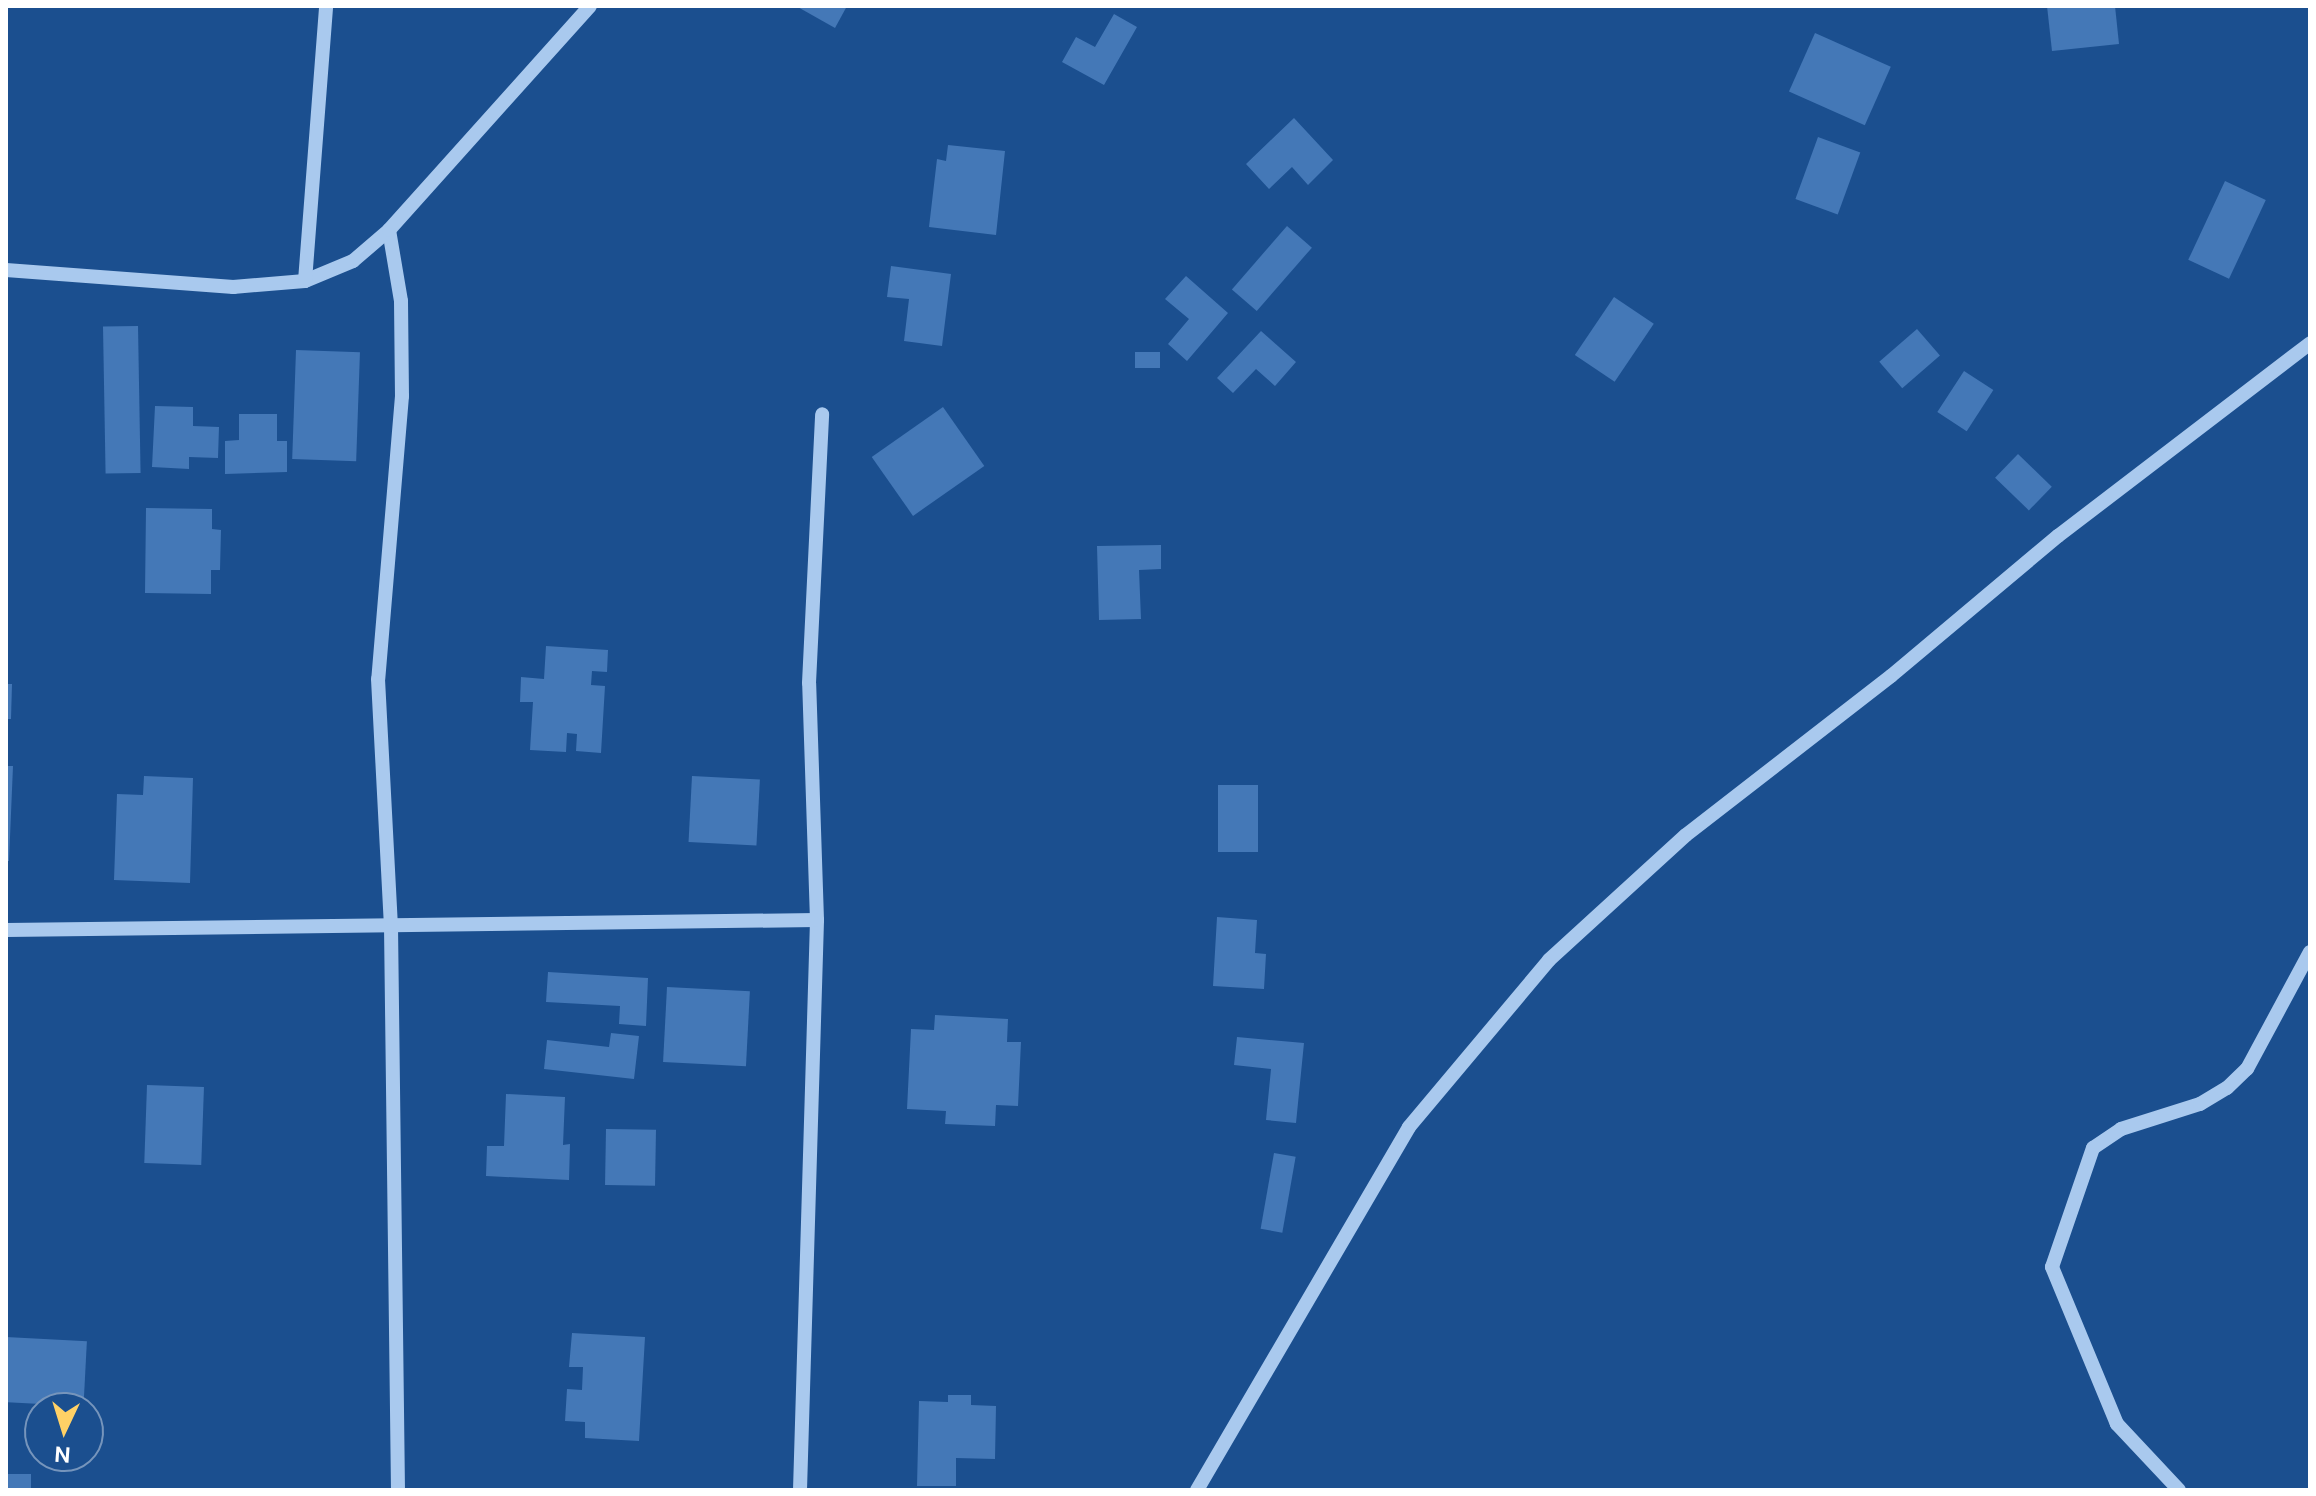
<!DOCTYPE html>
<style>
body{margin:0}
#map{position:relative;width:2316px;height:1496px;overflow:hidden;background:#1b4f8f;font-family:"DM Sans",sans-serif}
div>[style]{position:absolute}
.building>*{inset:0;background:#4478b7;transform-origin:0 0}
.minor>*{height:14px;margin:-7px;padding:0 7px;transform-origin:7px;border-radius:7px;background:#a9c9ee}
span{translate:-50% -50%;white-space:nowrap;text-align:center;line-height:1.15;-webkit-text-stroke:7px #1b4f8f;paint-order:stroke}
.frame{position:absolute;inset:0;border:8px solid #fff;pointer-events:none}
.north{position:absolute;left:24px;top:1392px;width:80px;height:80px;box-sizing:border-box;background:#1b4f8f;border:2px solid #7695bc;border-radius:50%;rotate:184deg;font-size:22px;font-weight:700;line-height:32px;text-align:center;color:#fff}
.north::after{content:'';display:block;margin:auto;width:28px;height:36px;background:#ffd166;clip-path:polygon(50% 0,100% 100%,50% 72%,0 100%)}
</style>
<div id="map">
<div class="building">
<i style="clip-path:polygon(796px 6px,847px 6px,835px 28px)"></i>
<i style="clip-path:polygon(2047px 6px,2115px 6px,2119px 44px,2052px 51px)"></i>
<i style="clip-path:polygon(1114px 14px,1137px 27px,1104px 85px,1062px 62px,1076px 37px,1095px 47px)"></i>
<i style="left:1815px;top:33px;width:83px;height:64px;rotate:24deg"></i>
<i style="clip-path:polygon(1294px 118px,1333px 160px,1308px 185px,1292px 167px,1269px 189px,1246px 164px)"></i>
<i style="left:1818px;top:137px;width:45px;height:66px;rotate:20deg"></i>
<i style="clip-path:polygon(948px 145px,1005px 151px,996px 235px,929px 227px,937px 159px,946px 161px)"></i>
<i style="left:2225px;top:181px;width:45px;height:87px;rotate:25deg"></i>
<i style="left:1287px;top:226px;width:33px;height:84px;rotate:41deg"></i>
<i style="clip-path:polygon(891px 266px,951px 274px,942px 346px,904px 341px,909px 299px,887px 297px)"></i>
<i style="clip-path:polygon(1186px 276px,1228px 313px,1187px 361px,1168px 344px,1189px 319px,1165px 299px)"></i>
<i style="left:1614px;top:297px;width:48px;height:70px;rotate:34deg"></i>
<i style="left:138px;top:326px;width:147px;height:35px;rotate:89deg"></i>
<i style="left:1917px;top:329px;width:35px;height:50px;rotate:49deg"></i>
<i style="clip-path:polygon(1261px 331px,1296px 362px,1275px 386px,1256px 369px,1233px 393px,1217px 378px)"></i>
<i style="left:296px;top:350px;width:64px;height:109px;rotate:2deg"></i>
<i style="left:1135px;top:352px;width:25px;height:16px"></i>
<i style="left:1964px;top:371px;width:35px;height:49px;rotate:33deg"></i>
<i style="clip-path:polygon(155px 406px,193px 407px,193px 426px,219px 427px,218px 458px,189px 457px,189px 469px,152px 467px)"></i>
<i style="left:943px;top:407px;width:72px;height:87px;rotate:55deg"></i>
<i style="clip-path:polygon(239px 414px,277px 414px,277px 441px,287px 441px,287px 472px,225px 474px,225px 441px,239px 440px)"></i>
<i style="left:2018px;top:454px;width:47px;height:33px;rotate:44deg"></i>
<i style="clip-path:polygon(146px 508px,212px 509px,212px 529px,221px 530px,220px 570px,211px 570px,211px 594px,145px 593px)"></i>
<i style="clip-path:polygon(1161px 545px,1161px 569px,1139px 570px,1141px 619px,1099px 620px,1097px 546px)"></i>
<i style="clip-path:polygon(546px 646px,608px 650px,607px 672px,592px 671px,591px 685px,605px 686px,601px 753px,576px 751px,577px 734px,567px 733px,566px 752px,530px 750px,533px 702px,520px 702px,521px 677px,544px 679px)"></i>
<i style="clip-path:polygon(6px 684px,12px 684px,11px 719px,6px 719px)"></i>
<i style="clip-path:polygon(6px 766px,13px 766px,9px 861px,6px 861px)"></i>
<i style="clip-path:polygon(144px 776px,193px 778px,190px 883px,114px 880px,117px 794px,143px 795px)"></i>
<i style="left:692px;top:776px;width:68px;height:66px;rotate:3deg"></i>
<i style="left:1218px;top:785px;width:40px;height:67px"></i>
<i style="clip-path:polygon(1217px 917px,1257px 920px,1255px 953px,1266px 954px,1264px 989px,1213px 986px)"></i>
<i style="clip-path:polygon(548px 972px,648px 978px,646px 1026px,619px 1024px,620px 1006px,546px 1002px)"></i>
<i style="left:667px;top:987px;width:83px;height:75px;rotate:3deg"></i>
<i style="clip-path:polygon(935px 1015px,1008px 1019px,1007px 1042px,1021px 1042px,1018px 1106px,996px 1105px,995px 1126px,945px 1124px,946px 1111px,907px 1109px,911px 1029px,934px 1030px)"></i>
<i style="clip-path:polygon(611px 1033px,639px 1036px,634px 1079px,544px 1069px,547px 1040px,609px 1047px)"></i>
<i style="clip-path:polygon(1237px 1037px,1304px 1043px,1296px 1123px,1266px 1120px,1271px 1069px,1234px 1065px)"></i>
<i style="left:147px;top:1085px;width:57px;height:78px;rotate:2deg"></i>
<i style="clip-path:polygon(506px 1094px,565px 1097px,563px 1145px,570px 1144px,569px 1180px,486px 1176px,487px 1146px,504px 1146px)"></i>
<i style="left:606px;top:1129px;width:50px;height:56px;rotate:1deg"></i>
<i style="left:1274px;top:1153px;width:22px;height:77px;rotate:10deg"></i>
<i style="clip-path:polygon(572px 1333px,645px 1337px,639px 1441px,585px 1438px,585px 1422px,565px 1421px,567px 1389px,582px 1390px,583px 1367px,569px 1367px)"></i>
<i style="left:6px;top:1337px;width:81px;height:65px;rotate:3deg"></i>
<i style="clip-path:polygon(948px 1395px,971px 1395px,971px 1405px,996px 1406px,995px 1459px,956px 1458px,956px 1486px,917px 1486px,919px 1401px,948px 1402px)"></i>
<i style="left:6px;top:1474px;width:25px;height:16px"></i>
</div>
<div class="minor">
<i style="left:389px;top:230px;width:72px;rotate:80.4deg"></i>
<i style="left:401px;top:301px;width:95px;rotate:89.4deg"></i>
<i style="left:402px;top:396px;width:284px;rotate:94.8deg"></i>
<i style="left:378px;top:679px;width:247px;rotate:87deg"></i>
<i style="left:391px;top:926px;width:564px;rotate:89.29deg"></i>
<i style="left:6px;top:270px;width:228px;rotate:4.3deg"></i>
<i style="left:233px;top:287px;width:72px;rotate:-4.8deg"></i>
<i style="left:305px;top:281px;width:52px;rotate:-22.6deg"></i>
<i style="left:353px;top:261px;width:48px;rotate:-40.7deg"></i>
<i style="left:389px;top:230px;width:301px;rotate:-48.1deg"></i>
<i style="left:305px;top:281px;width:276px;rotate:-85.6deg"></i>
<i style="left:6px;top:930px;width:811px;rotate:-0.71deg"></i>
<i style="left:800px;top:1490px;width:570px;rotate:-88.29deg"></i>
<i style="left:817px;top:920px;width:237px;rotate:-91.9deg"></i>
<i style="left:809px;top:683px;width:269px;rotate:-87.2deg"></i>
<i style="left:1197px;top:1490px;width:420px;rotate:-59.7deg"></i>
<i style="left:1409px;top:1127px;width:218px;rotate:-50deg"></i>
<i style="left:1549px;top:960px;width:185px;rotate:-42.4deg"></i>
<i style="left:1686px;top:835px;width:259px;rotate:-37.8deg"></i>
<i style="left:1891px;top:676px;width:218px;rotate:-40deg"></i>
<i style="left:2058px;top:536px;width:317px;rotate:-37.4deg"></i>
<i style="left:2179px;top:1490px;width:91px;rotate:-133.2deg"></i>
<i style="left:2117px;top:1424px;width:170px;rotate:-112.5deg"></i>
<i style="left:2052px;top:1267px;width:126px;rotate:-71deg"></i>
<i style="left:2093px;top:1148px;width:34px;rotate:-34deg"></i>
<i style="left:2121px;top:1129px;width:83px;rotate:-17.6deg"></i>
<i style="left:2200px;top:1104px;width:31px;rotate:-31deg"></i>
<i style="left:2227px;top:1088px;width:28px;rotate:-44deg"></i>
<i style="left:2247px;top:1069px;width:133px;rotate:-61.7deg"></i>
</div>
<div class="frame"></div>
<div class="north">N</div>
</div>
